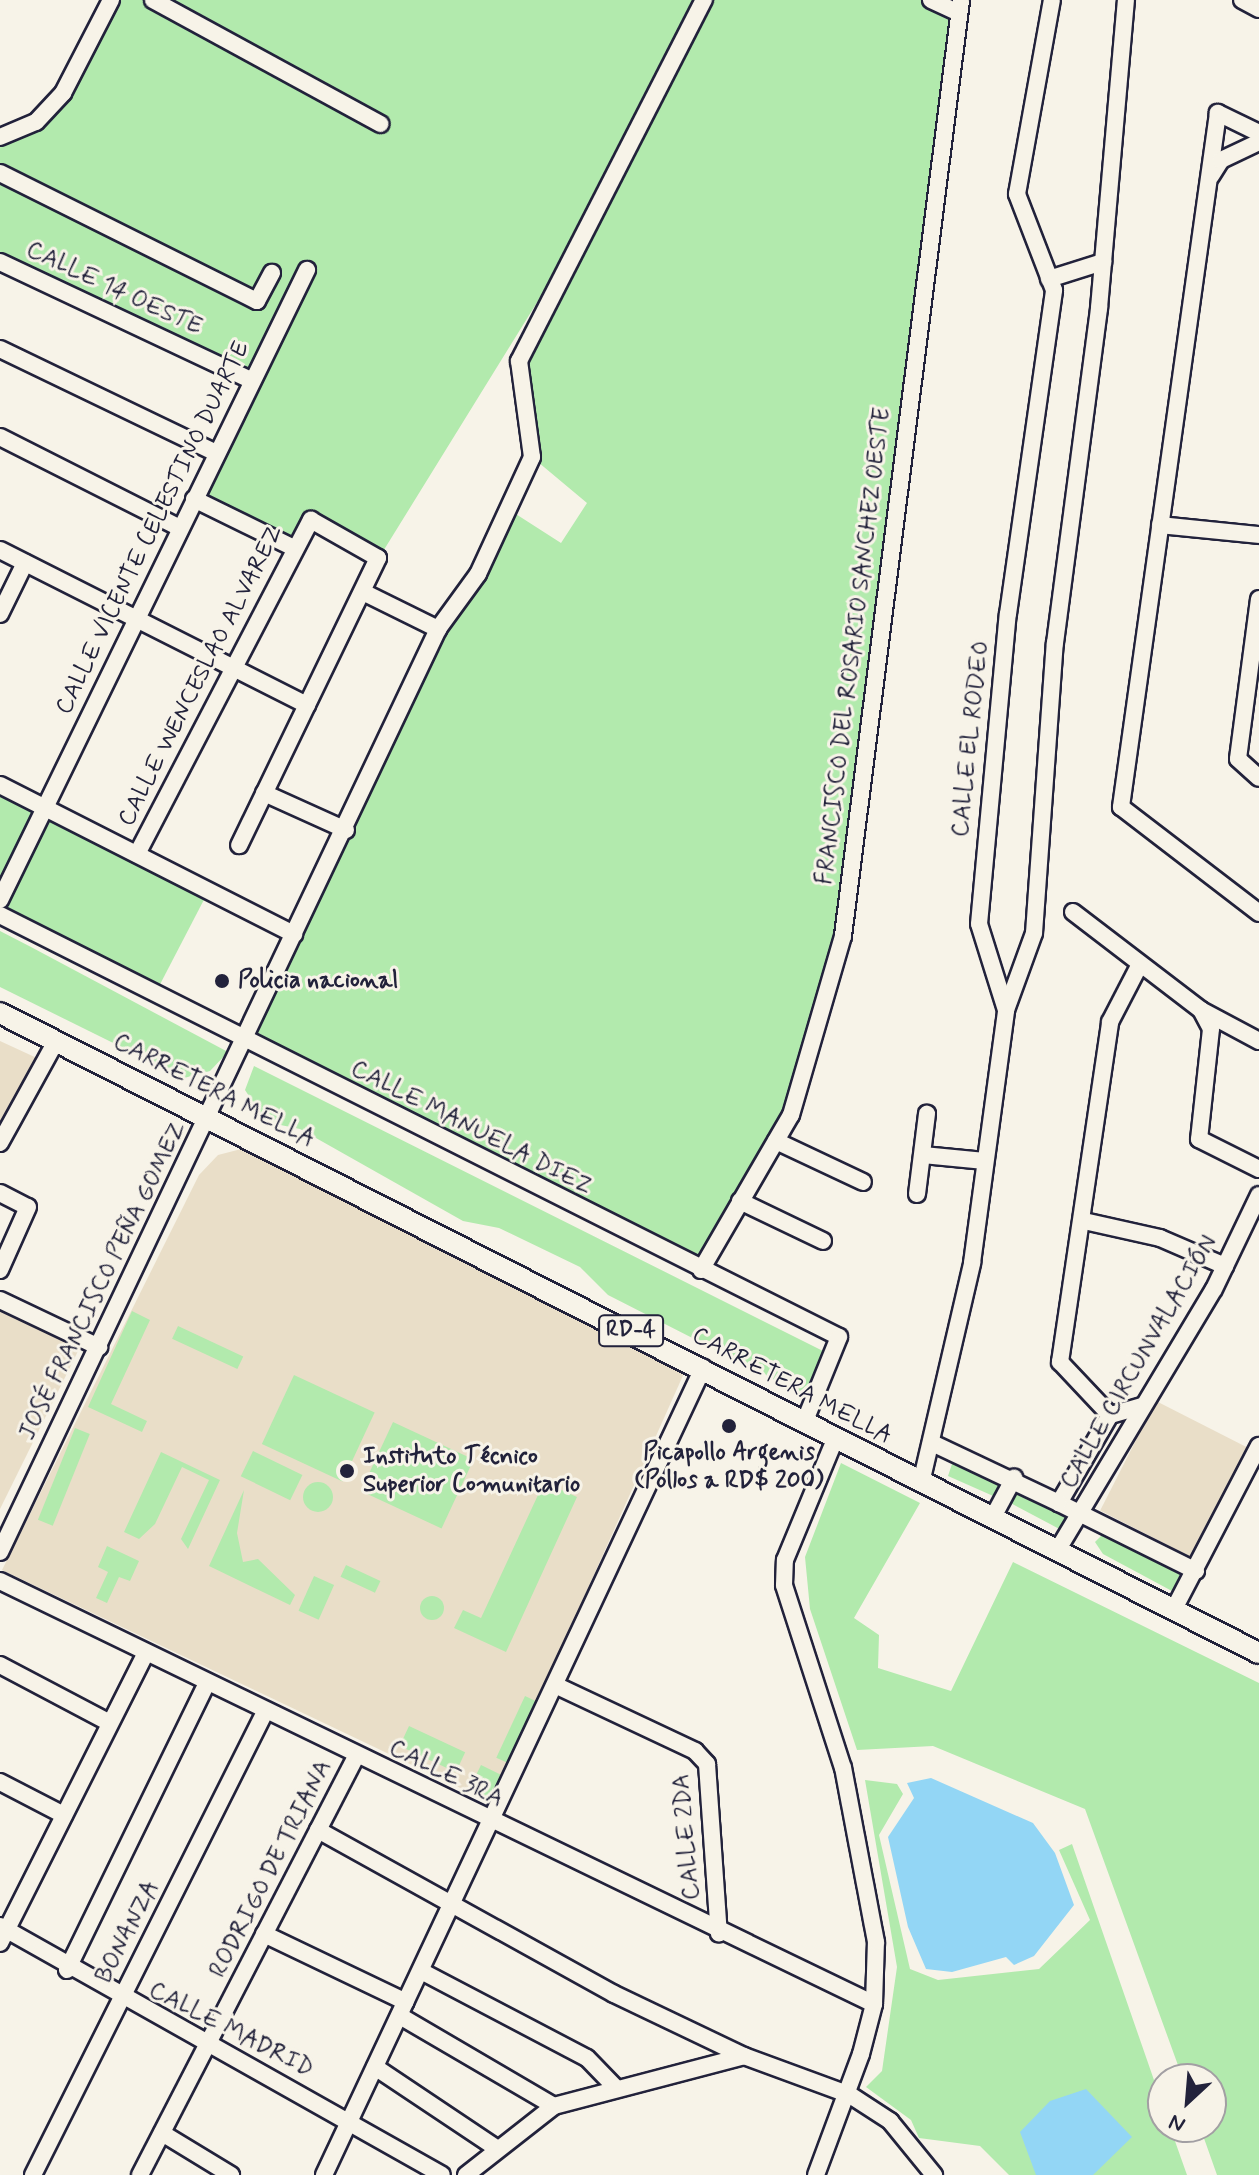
<!DOCTYPE html>
<meta charset="utf-8">
<style>
body{margin:0}
#map{position:relative;width:1259px;height:2175px;overflow:hidden;background:#f7f3e8;font-family:Mynerve,sans-serif}
div>[style]{position:absolute}
.built>*{inset:0;background:#e9dec8;transform-origin:0 0}
.green>*{inset:0;background:#b2eaad;transform-origin:0 0}
.round{border-radius:50%}
.water>*{inset:0;background:#93d6f5}
.roads{filter:drop-shadow(2px 0 #22223b) drop-shadow(-2px 0 #22223b) drop-shadow(0 2px #22223b) drop-shadow(0 -2px #22223b)}
.minor>*{height:16px;margin:-8px;padding:0 8px;transform-origin:8px;border-radius:8px;background:#f7f3e8}
.major>*{height:20px;margin:-10px;padding:0 10px;transform-origin:10px;border-radius:10px;background:#f7f3e8}
.dots>*{width:22px;height:22px;translate:-50% -50%;box-sizing:border-box;border:4px solid #f7f3e8;border-radius:50%}
span{translate:-50% -50%;white-space:nowrap;text-align:center;line-height:1.15;-webkit-text-stroke:6px #f7f3e8;paint-order:stroke}
.shield-label span{padding:2px 6px;background:#f7f3e8;border:2px solid;border-radius:6px;-webkit-text-stroke-width:0}
.shield-label{font-size:22px;color:#22223b;font-weight:700}
.street-label{font-size:24px;color:#22223b}
.poi-label{font-size:24px;color:#22223b;font-weight:700}
.left{translate:0 -50%;text-align:left}
.north{position:absolute;left:1147px;top:2063px;width:80px;height:80px;box-sizing:border-box;background:#f7f3e8;border:2px solid #a29fa3;border-radius:50%;rotate:206deg;font-size:22px;font-weight:700;line-height:32px;text-align:center;color:#22223b}
.north::after{content:'';display:block;margin:auto;width:28px;height:36px;background:#22223b;clip-path:polygon(50% 0,100% 100%,50% 72%,0 100%)}
</style>
<div id="map">
<div class="built">
<i style="clip-path:polygon(0 1041px,39px 1059px,0 1141px)"></i>
<i style="clip-path:polygon(249px 1147px,685px 1371px,492px 1803px,2px 1570px,199px 1175px,218px 1155px)"></i>
<i style="clip-path:polygon(0 1305px,79px 1349px,0 1509px)"></i>
<i style="left:1156px;top:1401px;width:102px;height:123px;rotate:27deg"></i>
</div>
<div class="green">
<i style="clip-path:polygon(104px 0,959px 0,843px 936px,810px 1065px,701px 1270px,243px 1040px,508px 509px,561px 543px,587px 503px,532px 457px,519px 361px,596px 207px,382px 553px,304px 512px,286px 549px,194px 499px,251px 380px,0 262px,0 137px,36px 122px,63px 93px)"></i>
<i style="clip-path:polygon(0 786px,209px 890px,155px 994px,0 917px)"></i>
<i style="clip-path:polygon(0 931px,31px 947px,228px 1052px,210px 1071px,184px 1078px,0 987px)"></i>
<i style="clip-path:polygon(254px 1066px,823px 1351px,804px 1395px,608px 1295px,580px 1267px,499px 1228px,463px 1221px,300px 1129px,266px 1122px,245px 1090px)"></i>
<i style="clip-path:polygon(132px 1311px,150px 1320px,111px 1404px,147px 1421px,142px 1432px,88px 1407px)"></i>
<i style="left:178px;top:1326px;width:72px;height:14px;rotate:25deg"></i>
<i style="left:294px;top:1375px;width:89px;height:76px;rotate:25deg"></i>
<i style="left:393px;top:1422px;width:89px;height:76px;rotate:25deg"></i>
<i style="left:75px;top:1428px;width:16px;height:99px;rotate:22deg"></i>
<i style="left:253px;top:1451px;width:55px;height:28px;rotate:26deg"></i>
<i style="clip-path:polygon(161px 1452px,220px 1480px,188px 1549px,181px 1539px,209px 1480px,182px 1467px,155px 1524px,139px 1539px,124px 1532px)"></i>
<i style="clip-path:polygon(953px 1461px,1007px 1482px,1000px 1499px,948px 1476px)"></i>
<i style="clip-path:polygon(841px 1463px,920px 1503px,854px 1618px,879px 1635px,878px 1668px,951px 1691px,1013px 1562px,1259px 1683px,1259px 2175px,1217px 2175px,1200px 2127px,1211px 2127px,1211px 2079px,1183px 2079px,1085px 1809px,933px 1746px,857px 1750px,810px 1609px,805px 1557px)"></i>
<i style="clip-path:polygon(544px 1482px,577px 1497px,506px 1652px,454px 1628px,463px 1610px,481px 1618px)"></i>
<i class="round" style="left:303px;top:1482px;width:30px;height:30px"></i>
<i style="left:1015px;top:1485px;width:66px;height:18px;rotate:28deg"></i>
<i style="clip-path:polygon(244px 1490px,237px 1533px,243px 1562px,258px 1559px,295px 1595px,290px 1605px,209px 1566px)"></i>
<i style="clip-path:polygon(1106px 1531px,1183px 1569px,1172px 1591px,1103px 1554px,1095px 1542px)"></i>
<i style="clip-path:polygon(107px 1546px,139px 1561px,130px 1581px,119px 1577px,107px 1603px,96px 1598px,108px 1572px,98px 1567px)"></i>
<i style="left:346px;top:1565px;width:38px;height:13px;rotate:25deg"></i>
<i style="left:314px;top:1576px;width:22px;height:38px;rotate:24deg"></i>
<i class="round" style="left:420px;top:1596px;width:24px;height:24px"></i>
<i style="left:525px;top:1696px;width:14px;height:68px;rotate:25deg"></i>
<i style="left:409px;top:1726px;width:62px;height:22px;rotate:25deg"></i>
<i style="left:481px;top:1765px;width:25px;height:29px;rotate:26deg"></i>
<i style="clip-path:polygon(865px 1780px,897px 1784px,903px 1794px,879px 1835px,910px 1969px,938px 1980px,1039px 1969px,1090px 1920px,1059px 1850px,1072px 1844px,1163px 2106px,1163px 2127px,1170px 2127px,1187px 2175px,1009px 2175px,980px 2146px,919px 2138px,911px 2120px,866px 2087px,882px 2071px,897px 1967px)"></i>
</div>
<div class="water">
<i style="clip-path:polygon(931px 1778px,1033px 1823px,1055px 1853px,1074px 1905px,1034px 1956px,1014px 1965px,1006px 1957px,952px 1972px,926px 1969px,908px 1927px,888px 1837px,914px 1798px,907px 1783px)"></i>
<i style="clip-path:polygon(1086px 2089px,1132px 2137px,1093px 2175px,1036px 2175px,1020px 2132px,1050px 2101px)"></i>
</div>
<div class="roads">
<div class="minor">
<i style="left:153px;top:0;width:259px;rotate:28.6deg"></i>
<i style="left:931px;top:0;width:31px;rotate:25deg"></i>
<i style="left:1242px;top:0;width:19px;rotate:28deg"></i>
<i style="left:1259px;top:133px;width:46px;rotate:-154deg"></i>
<i style="left:1218px;top:113px;width:701px;rotate:97.96deg"></i>
<i style="left:1121px;top:807px;width:174px;rotate:37.5deg"></i>
<i style="left:0;top:137px;width:39px;rotate:-23deg"></i>
<i style="left:36px;top:122px;width:40px;rotate:-47deg"></i>
<i style="left:63px;top:93px;width:105px;rotate:-62.7deg"></i>
<i style="left:0;top:173px;width:287px;rotate:26.5deg"></i>
<i style="left:257px;top:301px;width:32px;rotate:-62deg"></i>
<i style="left:1211px;top:176px;width:19px;rotate:-58deg"></i>
<i style="left:1221px;top:160px;width:42px;rotate:-25.3deg"></i>
<i style="left:0;top:262px;width:277px;rotate:25.2deg"></i>
<i style="left:1049px;top:279px;width:57px;rotate:-17.5deg"></i>
<i style="left:0;top:349px;width:240px;rotate:25.7deg"></i>
<i style="left:0;top:437px;width:202px;rotate:26.8deg"></i>
<i style="left:194px;top:499px;width:111px;rotate:26.1deg"></i>
<i style="left:1160px;top:525px;width:100px;rotate:5.8deg"></i>
<i style="left:0;top:550px;width:344px;rotate:26.8deg"></i>
<i style="left:363px;top:592px;width:84px;rotate:26.3deg"></i>
<i style="left:1259px;top:599px;width:161px;rotate:97.5deg"></i>
<i style="left:1238px;top:759px;width:28px;rotate:42deg"></i>
<i style="left:0;top:614px;width:57px;rotate:-63.9deg"></i>
<i style="left:0;top:785px;width:330px;rotate:26.9deg"></i>
<i style="left:264px;top:793px;width:90px;rotate:24.3deg"></i>
<i style="left:137px;top:854px;width:377px;rotate:-62.5deg"></i>
<i style="left:311px;top:520px;width:77px;rotate:29.6deg"></i>
<i style="left:378px;top:558px;width:319px;rotate:115.8deg"></i>
<i style="left:0;top:900px;width:701px;rotate:-64.02deg"></i>
<i style="left:1073px;top:912px;width:161px;rotate:37.4deg"></i>
<i style="left:1201px;top:1010px;width:21px;rotate:62deg"></i>
<i style="left:1211px;top:1029px;width:111px;rotate:96.2deg"></i>
<i style="left:1199px;top:1139px;width:67px;rotate:26.6deg"></i>
<i style="left:0;top:915px;width:939px;rotate:26.7deg"></i>
<i style="left:839px;top:1337px;width:93px;rotate:112.1deg"></i>
<i style="left:1006px;top:1010px;width:82px;rotate:-70deg"></i>
<i style="left:1034px;top:933px;width:291px;rotate:-85.9deg"></i>
<i style="left:1055px;top:643px;width:338px;rotate:-82.5deg"></i>
<i style="left:1099px;top:308px;width:309px;rotate:-85deg"></i>
<i style="left:1201px;top:1010px;width:66px;rotate:28.1deg"></i>
<i style="left:776px;top:1141px;width:96px;rotate:25.2deg"></i>
<i style="left:0;top:1143px;width:116px;rotate:-61.2deg"></i>
<i style="left:923px;top:1155px;width:62px;rotate:5.5deg"></i>
<i style="left:0;top:1193px;width:31px;rotate:27deg"></i>
<i style="left:28px;top:1207px;width:69px;rotate:114deg"></i>
<i style="left:917px;top:1194px;width:81px;rotate:-82.9deg"></i>
<i style="left:740px;top:1201px;width:92px;rotate:25.7deg"></i>
<i style="left:1084px;top:1221px;width:78px;rotate:12.6deg"></i>
<i style="left:1160px;top:1238px;width:71px;rotate:23.3deg"></i>
<i style="left:701px;top:1270px;width:179px;rotate:-59.9deg"></i>
<i style="left:791px;top:1115px;width:186px;rotate:-73.8deg"></i>
<i style="left:843px;top:936px;width:943px;rotate:-82.81deg"></i>
<i style="left:0;top:1300px;width:110px;rotate:25.4deg"></i>
<i style="left:1142px;top:1406px;width:33px;rotate:164deg"></i>
<i style="left:1110px;top:1415px;width:102px;rotate:120.1deg"></i>
<i style="left:1059px;top:1503px;width:153px;rotate:26.4deg"></i>
<i style="left:1110px;top:1415px;width:73px;rotate:-133.3deg"></i>
<i style="left:1060px;top:1362px;width:344px;rotate:-81.6deg"></i>
<i style="left:1110px;top:1022px;width:63px;rotate:-62.6deg"></i>
<i style="left:932px;top:1443px;width:140px;rotate:25.3deg"></i>
<i style="left:921px;top:1483px;width:226px;rotate:-76.9deg"></i>
<i style="left:972px;top:1263px;width:255px;rotate:-82.3deg"></i>
<i style="left:1006px;top:1010px;width:90px;rotate:-107.4deg"></i>
<i style="left:979px;top:924px;width:311px;rotate:-84.7deg"></i>
<i style="left:1008px;top:614px;width:327px;rotate:-81.9deg"></i>
<i style="left:1054px;top:290px;width:103px;rotate:-111.1deg"></i>
<i style="left:1017px;top:194px;width:197px;rotate:-79.8deg"></i>
<i style="left:992px;top:1519px;width:47px;rotate:-61.8deg"></i>
<i style="left:1057px;top:1551px;width:305px;rotate:-59.1deg"></i>
<i style="left:1214px;top:1289px;width:104px;rotate:-64.4deg"></i>
<i style="left:0;top:1552px;width:1022px;rotate:-64.61deg"></i>
<i style="left:438px;top:629px;width:68px;rotate:-54deg"></i>
<i style="left:478px;top:574px;width:129px;rotate:-65.2deg"></i>
<i style="left:532px;top:457px;width:97px;rotate:-97.7deg"></i>
<i style="left:519px;top:361px;width:406px;rotate:-62.9deg"></i>
<i style="left:0;top:1581px;width:971px;rotate:25.83deg"></i>
<i style="left:1174px;top:1609px;width:184px;rotate:-62.5deg"></i>
<i style="left:0;top:1665px;width:124px;rotate:27.8deg"></i>
<i style="left:555px;top:1685px;width:155px;rotate:25.2deg"></i>
<i style="left:695px;top:1751px;width:18px;rotate:47deg"></i>
<i style="left:707px;top:1764px;width:170px;rotate:86deg"></i>
<i style="left:0;top:1782px;width:72px;rotate:27.3deg"></i>
<i style="left:318px;top:1830px;width:338px;rotate:29deg"></i>
<i style="left:614px;top:1994px;width:144px;rotate:25.5deg"></i>
<i style="left:744px;top:2056px;width:113px;rotate:20.2deg"></i>
<i style="left:850px;top:2095px;width:48px;rotate:33deg"></i>
<i style="left:890px;top:2121px;width:70px;rotate:50.8deg"></i>
<i style="left:0;top:1926px;width:507px;rotate:29.39deg"></i>
<i style="left:264px;top:1934px;width:157px;rotate:25.6deg"></i>
<i style="left:0;top:1943px;width:325px;rotate:-63.3deg"></i>
<i style="left:67px;top:1970px;width:319px;rotate:-64deg"></i>
<i style="left:421px;top:1971px;width:187px;rotate:27.7deg"></i>
<i style="left:587px;top:2058px;width:39px;rotate:46deg"></i>
<i style="left:400px;top:2016px;width:178px;rotate:30.3deg"></i>
<i style="left:375px;top:2067px;width:146px;rotate:33.8deg"></i>
<i style="left:162px;top:2133px;width:81px;rotate:31.3deg"></i>
<i style="left:33px;top:2175px;width:518px;rotate:-63.39deg"></i>
<i style="left:140px;top:2175px;width:471px;rotate:-62.7deg"></i>
<i style="left:324px;top:2175px;width:892px;rotate:-64.84deg"></i>
<i style="left:466px;top:2175px;width:112px;rotate:-38.1deg"></i>
<i style="left:554px;top:2106px;width:196px;rotate:-14.7deg"></i>
<i style="left:816px;top:2175px;width:129px;rotate:-69.6deg"></i>
<i style="left:861px;top:2054px;width:52px;rotate:-75.4deg"></i>
<i style="left:874px;top:2004px;width:62px;rotate:-88.2deg"></i>
<i style="left:876px;top:1942px;width:177px;rotate:-100.7deg"></i>
<i style="left:843px;top:1768px;width:192px;rotate:-107.9deg"></i>
<i style="left:784px;top:1585px;width:25px;rotate:-88deg"></i>
<i style="left:785px;top:1560px;width:131px;rotate:-67.5deg"></i>
</div>
<div class="major">
<i style="left:0;top:1013px;width:1412px;rotate:26.95deg"></i>
</div>
</div>
<div class="dots">
<i style="left:222px;top:981px;background:#22223b"></i>
<i style="left:729px;top:1426px;background:#22223b"></i>
<i style="left:347px;top:1471px;background:#22223b"></i>
</div>
<div class="shield-label">
<span style="left:631px;top:1331px">RD-4</span>
</div>
<div class="street-label">
<span style="left:114px;top:289px;rotate:25deg">CALLE 14 OESTE</span>
<span style="left:153px;top:528px;rotate:-64deg">CALLE VICENTE CELESTINO DUARTE</span>
<span style="left:854px;top:646px;rotate:-83deg">FRANCISCO DEL ROSARIO SANCHEZ OESTE</span>
<span style="left:201px;top:676px;rotate:-63deg">CALLE WENCESLAO ALVAREZ</span>
<span style="left:971px;top:739px;rotate:-84deg">CALLE EL RODEO</span>
<span style="left:214px;top:1091px;rotate:27deg">CARRETERA MELLA</span>
<span style="left:471px;top:1128px;rotate:27deg">CALLE MANUELA DIEZ</span>
<span style="left:103px;top:1281px;rotate:-64deg">JOSÉ FRANCISCO PEÑA GOMEZ</span>
<span style="left:1139px;top:1362px;rotate:-60deg">CALLE CIRCUNVALACIÓN</span>
<span style="left:792px;top:1386px;rotate:28deg">CARRETERA MELLA</span>
<span style="left:446px;top:1774px;rotate:26deg">CALLE 3RA</span>
<span style="left:687px;top:1837px;rotate:-95deg">CALLE 2DA</span>
<span style="left:271px;top:1869px;rotate:-63deg">RODRIGO DE TRIANA</span>
<span style="left:128px;top:1932px;rotate:-63deg">BONANZA</span>
<span style="left:231px;top:2030px;rotate:27deg">CALLE MADRID</span>
</div>
<div class="poi-label">
<span class="left" style="left:238px;top:981px">Policia nacional</span>
<span style="left:729px;top:1467px">Picapollo Argenis<br>(Pollos a RD$ 200)</span>
<span class="left" style="left:363px;top:1471px">Instituto Técnico<br>Superior Comunitario</span>
</div>
<div class="north">N</div>
</div>
